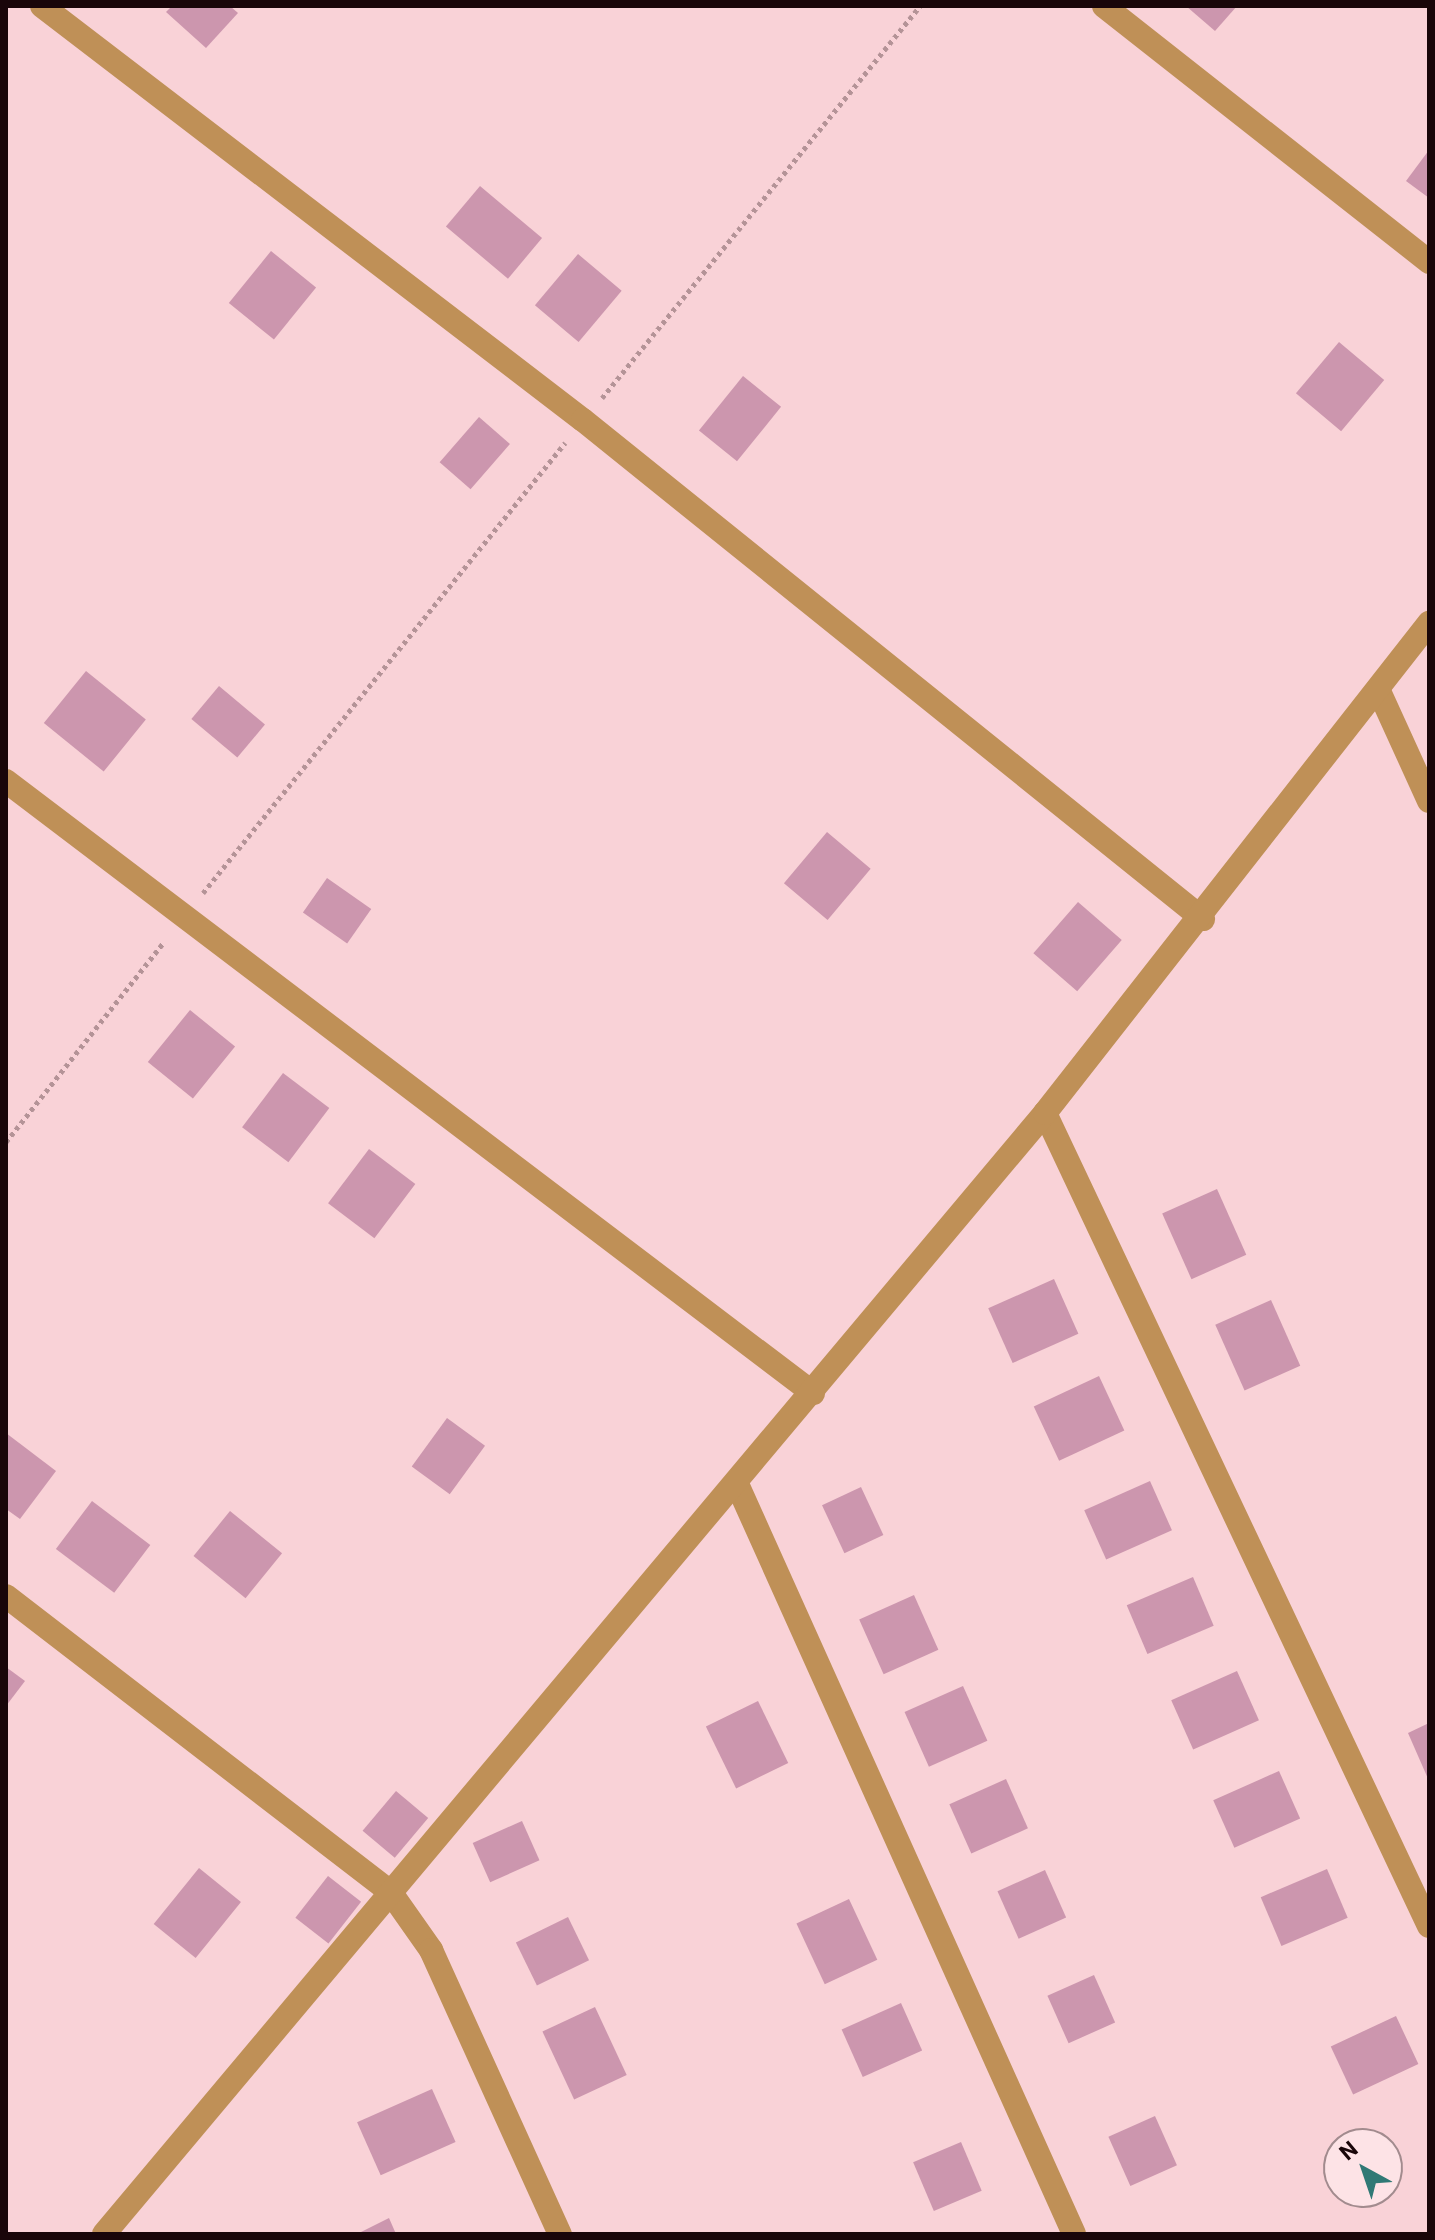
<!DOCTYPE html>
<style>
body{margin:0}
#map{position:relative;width:1435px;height:2240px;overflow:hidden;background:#f9d2d7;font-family:Roboto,sans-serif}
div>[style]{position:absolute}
.building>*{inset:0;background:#cc96ae;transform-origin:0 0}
.path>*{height:5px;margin-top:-2.5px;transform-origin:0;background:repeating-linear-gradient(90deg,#b49397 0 4px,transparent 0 8px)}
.minor>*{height:24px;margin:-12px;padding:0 12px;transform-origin:12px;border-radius:12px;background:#bf9057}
span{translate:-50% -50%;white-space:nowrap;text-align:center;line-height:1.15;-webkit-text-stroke:7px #fde3e6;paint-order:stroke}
.frame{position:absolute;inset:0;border:8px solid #190609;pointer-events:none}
.north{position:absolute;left:1323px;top:2128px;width:80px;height:80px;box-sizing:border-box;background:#fde3e6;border:2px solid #a28b8e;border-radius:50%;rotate:320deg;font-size:22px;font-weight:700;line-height:32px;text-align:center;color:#190609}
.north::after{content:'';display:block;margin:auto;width:28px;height:36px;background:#307975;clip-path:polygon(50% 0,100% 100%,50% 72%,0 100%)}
</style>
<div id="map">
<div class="building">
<i style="clip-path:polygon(172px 6px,230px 6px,238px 13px,206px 48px,166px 12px)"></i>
<i style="clip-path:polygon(1186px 6px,1237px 6px,1215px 31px)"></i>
<i style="clip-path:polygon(1429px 150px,1429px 198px,1406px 181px)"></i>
<i style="left:480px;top:186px;width:81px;height:53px;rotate:40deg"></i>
<i style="left:271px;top:251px;width:58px;height:67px;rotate:39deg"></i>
<i style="left:578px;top:254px;width:57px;height:67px;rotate:40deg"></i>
<i style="left:1339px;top:342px;width:59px;height:67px;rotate:40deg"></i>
<i style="left:743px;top:376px;width:49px;height:70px;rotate:39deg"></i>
<i style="left:479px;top:417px;width:41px;height:60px;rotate:41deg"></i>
<i style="left:86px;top:671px;width:77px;height:67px;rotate:39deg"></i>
<i style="left:219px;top:686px;width:60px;height:43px;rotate:40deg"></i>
<i style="left:827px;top:832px;width:57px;height:67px;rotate:40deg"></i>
<i style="left:327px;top:878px;width:54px;height:42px;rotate:35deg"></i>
<i style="left:1078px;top:902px;width:58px;height:68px;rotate:41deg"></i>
<i style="left:190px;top:1010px;width:58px;height:67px;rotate:39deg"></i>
<i style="left:283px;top:1073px;width:58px;height:68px;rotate:37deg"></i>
<i style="left:369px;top:1149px;width:58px;height:68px;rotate:37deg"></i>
<i style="left:1217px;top:1189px;width:72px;height:60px;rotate:66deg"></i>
<i style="left:1054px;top:1279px;width:60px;height:72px;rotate:66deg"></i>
<i style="left:1271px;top:1300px;width:72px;height:61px;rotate:66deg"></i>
<i style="left:1099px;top:1376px;width:60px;height:72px;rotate:65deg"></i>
<i style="left:447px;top:1418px;width:47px;height:60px;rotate:36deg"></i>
<i style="clip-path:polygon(6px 1433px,56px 1471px,20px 1519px,6px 1509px)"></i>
<i style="left:1150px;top:1481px;width:54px;height:72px;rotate:66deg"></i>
<i style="left:861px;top:1487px;width:53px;height:43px;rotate:65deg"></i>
<i style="left:92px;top:1501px;width:73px;height:60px;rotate:37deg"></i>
<i style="left:230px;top:1511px;width:67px;height:58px;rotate:39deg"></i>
<i style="left:1193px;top:1577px;width:53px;height:72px;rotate:67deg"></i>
<i style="left:914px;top:1595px;width:60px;height:60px;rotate:66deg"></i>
<i style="clip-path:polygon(6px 1667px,25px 1681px,6px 1706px)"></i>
<i style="left:1237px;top:1671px;width:54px;height:72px;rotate:66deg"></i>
<i style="left:963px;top:1686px;width:60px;height:64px;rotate:66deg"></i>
<i style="left:758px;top:1701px;width:69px;height:58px;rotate:64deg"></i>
<i style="clip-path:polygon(1429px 1723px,1429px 1781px,1408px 1733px)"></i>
<i style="left:1279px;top:1771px;width:52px;height:72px;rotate:66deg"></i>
<i style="left:1006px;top:1779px;width:54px;height:62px;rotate:66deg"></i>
<i style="left:396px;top:1791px;width:42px;height:52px;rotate:40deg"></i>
<i style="left:522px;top:1821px;width:43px;height:54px;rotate:66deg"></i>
<i style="left:199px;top:1868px;width:54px;height:72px;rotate:39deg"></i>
<i style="left:1327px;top:1869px;width:53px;height:72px;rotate:67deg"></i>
<i style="left:1045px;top:1870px;width:52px;height:52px;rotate:66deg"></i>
<i style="left:328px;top:1876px;width:42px;height:53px;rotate:38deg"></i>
<i style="left:849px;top:1899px;width:67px;height:58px;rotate:65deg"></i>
<i style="left:568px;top:1917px;width:48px;height:58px;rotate:64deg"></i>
<i style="left:1094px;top:1975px;width:52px;height:51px;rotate:66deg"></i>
<i style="left:901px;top:2003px;width:52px;height:65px;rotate:66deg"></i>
<i style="left:595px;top:2007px;width:75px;height:58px;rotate:65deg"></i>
<i style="left:1396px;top:2016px;width:53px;height:72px;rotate:65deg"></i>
<i style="left:432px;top:2089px;width:58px;height:82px;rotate:66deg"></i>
<i style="left:1155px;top:2116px;width:54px;height:51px;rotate:66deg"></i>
<i style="left:961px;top:2142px;width:53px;height:52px;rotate:67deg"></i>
<i style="clip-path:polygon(389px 2218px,396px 2234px,357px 2234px)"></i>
</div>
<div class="path">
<i style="left:602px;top:398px;width:505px;rotate:-50.95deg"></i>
<i style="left:203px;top:893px;width:578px;rotate:-51.19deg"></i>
<i style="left:6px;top:1142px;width:255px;rotate:-51.7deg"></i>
</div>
<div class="minor">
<i style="left:42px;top:6px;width:681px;rotate:37.43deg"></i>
<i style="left:583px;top:420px;width:796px;rotate:38.83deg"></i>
<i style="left:1104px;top:6px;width:414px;rotate:38.2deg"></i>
<i style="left:1378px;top:689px;width:123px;rotate:65.5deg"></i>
<i style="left:6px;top:781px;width:1013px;rotate:37.18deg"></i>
<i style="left:1045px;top:1113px;width:899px;rotate:64.72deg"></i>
<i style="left:737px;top:1484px;width:822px;rotate:65.8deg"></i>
<i style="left:6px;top:1596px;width:486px;rotate:37.6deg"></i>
<i style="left:391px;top:1893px;width:70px;rotate:54.9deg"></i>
<i style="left:431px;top:1950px;width:312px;rotate:65.6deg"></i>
<i style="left:104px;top:2234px;width:1464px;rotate:-49.99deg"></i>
<i style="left:1045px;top:1113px;width:623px;rotate:-51.92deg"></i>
</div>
<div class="frame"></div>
<div class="north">N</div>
</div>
